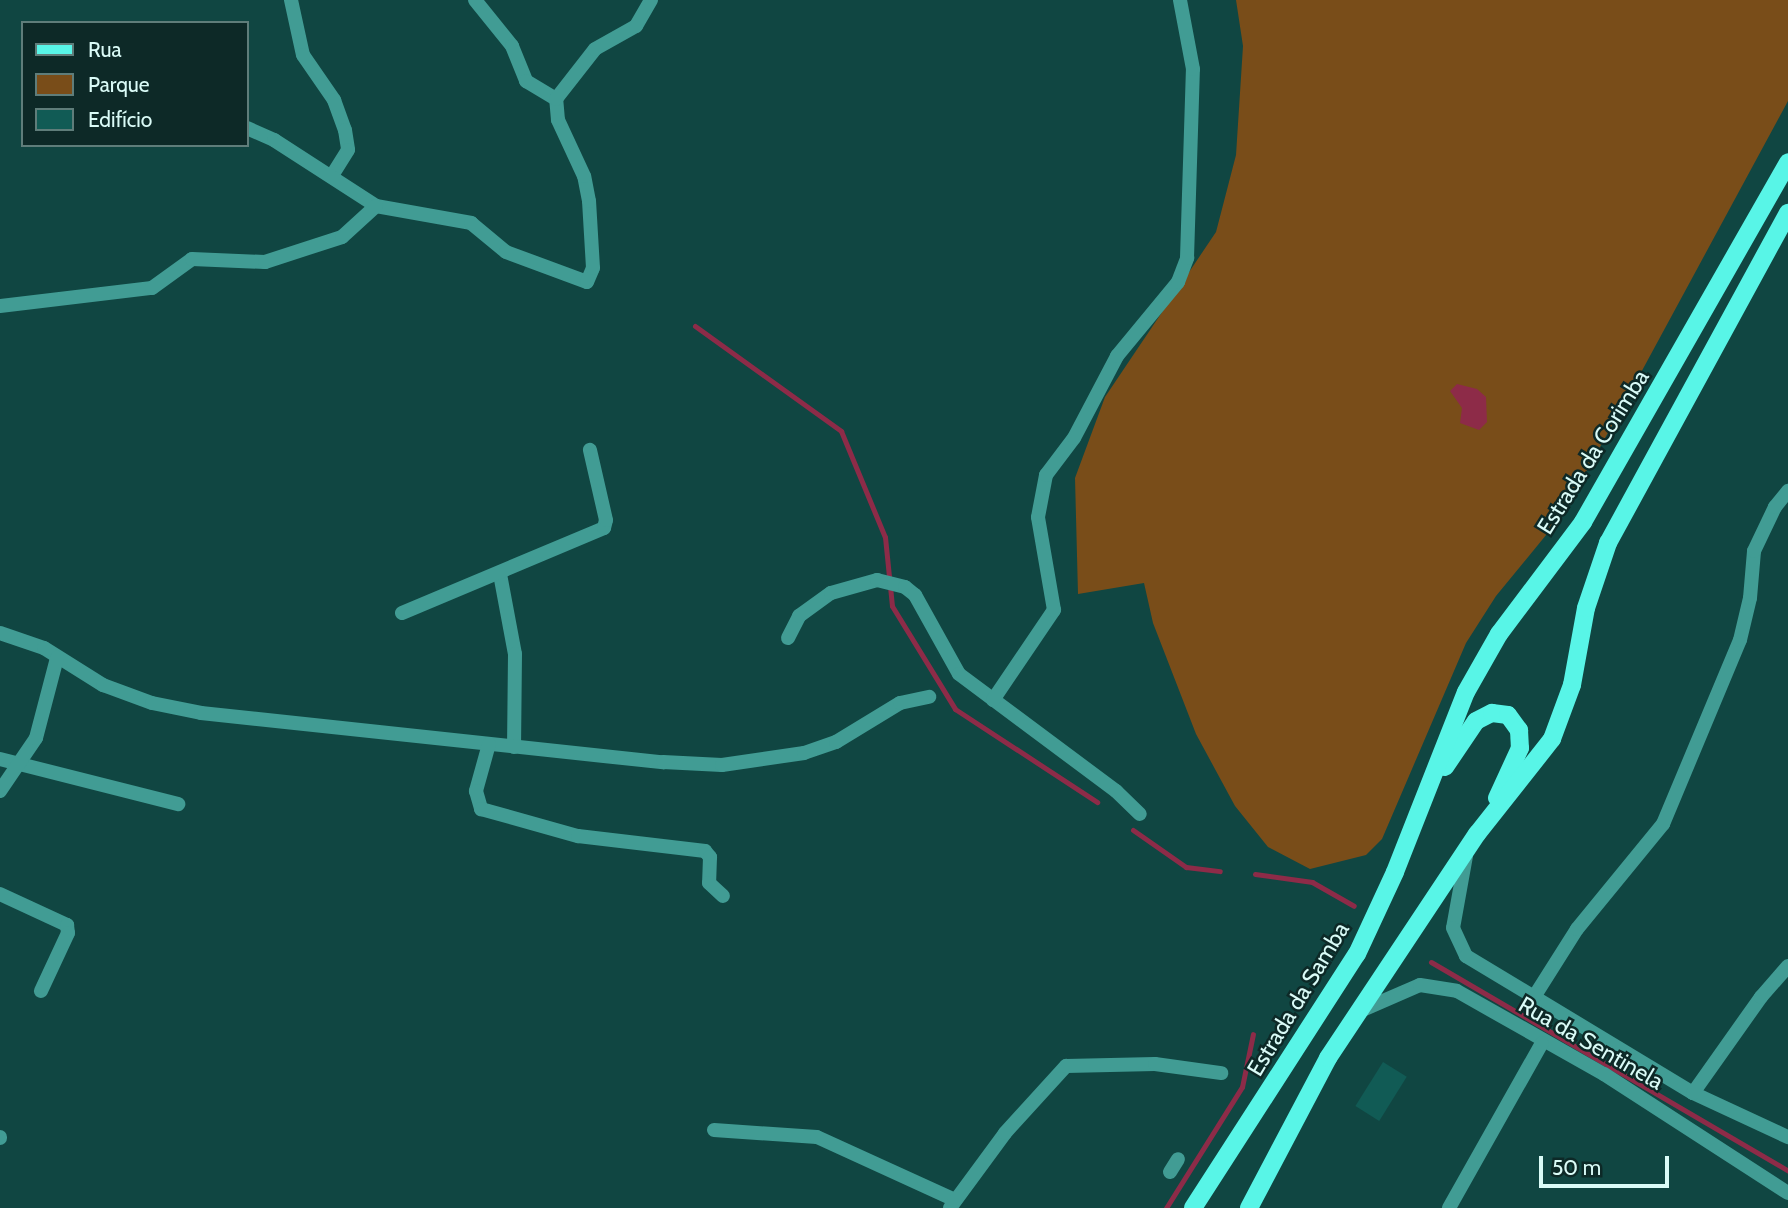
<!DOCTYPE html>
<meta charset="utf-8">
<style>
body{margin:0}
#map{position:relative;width:1788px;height:1208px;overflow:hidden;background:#104642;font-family:Cabin,sans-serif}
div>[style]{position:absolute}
.green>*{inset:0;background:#794d19}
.water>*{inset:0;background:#8d2b48}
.stream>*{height:5px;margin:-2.5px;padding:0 2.5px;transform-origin:2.5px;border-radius:2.5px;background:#8d2b48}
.building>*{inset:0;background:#115b55;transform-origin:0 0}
.minor>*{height:14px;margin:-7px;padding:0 7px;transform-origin:7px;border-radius:7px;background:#419c94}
.primary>*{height:18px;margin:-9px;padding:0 9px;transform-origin:9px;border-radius:9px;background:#58f5e7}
span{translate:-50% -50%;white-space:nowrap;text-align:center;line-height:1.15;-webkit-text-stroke:5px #0d2927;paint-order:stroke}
.street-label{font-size:23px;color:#dafbf7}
.legend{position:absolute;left:21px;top:21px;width:228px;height:126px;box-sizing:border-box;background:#0d2927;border:2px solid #5f7d7a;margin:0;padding:9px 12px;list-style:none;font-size:21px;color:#dafbf7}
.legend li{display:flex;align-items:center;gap:14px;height:35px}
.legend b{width:35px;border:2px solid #5f7d7a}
.scale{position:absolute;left:1539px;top:1156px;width:130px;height:32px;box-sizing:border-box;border:4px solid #dafbf7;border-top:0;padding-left:9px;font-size:21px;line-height:24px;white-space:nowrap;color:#dafbf7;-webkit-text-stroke:5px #0d2927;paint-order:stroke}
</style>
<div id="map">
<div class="green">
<i style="clip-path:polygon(1236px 0,1788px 0,1788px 101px,1618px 415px,1560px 518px,1496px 596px,1466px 643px,1382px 839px,1366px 855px,1310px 869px,1268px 847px,1235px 806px,1196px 734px,1153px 623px,1144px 583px,1078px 594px,1075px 478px,1105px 397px,1216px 232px,1236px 155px,1243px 46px)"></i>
</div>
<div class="water">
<i style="clip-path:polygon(1457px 384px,1477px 389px,1486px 397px,1487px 422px,1479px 430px,1460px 423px,1462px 408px,1450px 391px)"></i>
</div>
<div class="stream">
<i style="left:695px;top:326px;width:180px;rotate:35.7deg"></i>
<i style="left:841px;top:431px;width:115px;rotate:67.5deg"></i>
<i style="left:885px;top:537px;width:69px;rotate:84.2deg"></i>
<i style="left:892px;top:606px;width:121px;rotate:58.5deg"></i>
<i style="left:955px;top:709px;width:170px;rotate:33.2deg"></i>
<i style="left:1133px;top:830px;width:65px;rotate:34.9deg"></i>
<i style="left:1186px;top:867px;width:34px;rotate:7deg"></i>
<i style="left:1255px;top:874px;width:58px;rotate:8deg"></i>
<i style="left:1312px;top:882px;width:48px;rotate:29.7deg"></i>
<i style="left:1431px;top:962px;width:414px;rotate:30.3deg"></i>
<i style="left:1166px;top:1208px;width:143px;rotate:-57.9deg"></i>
<i style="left:1242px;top:1087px;width:54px;rotate:-78.3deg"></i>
</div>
<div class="building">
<i style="left:1383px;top:1062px;width:28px;height:52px;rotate:32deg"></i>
</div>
<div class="minor">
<i style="left:291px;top:0;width:56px;rotate:77.7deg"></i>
<i style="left:303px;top:55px;width:55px;rotate:55.4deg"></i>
<i style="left:334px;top:100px;width:32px;rotate:70deg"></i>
<i style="left:345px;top:130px;width:20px;rotate:81deg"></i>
<i style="left:348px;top:150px;width:31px;rotate:122deg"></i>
<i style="left:475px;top:0;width:59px;rotate:51.2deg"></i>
<i style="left:512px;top:46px;width:38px;rotate:68deg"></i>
<i style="left:526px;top:81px;width:35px;rotate:31deg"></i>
<i style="left:247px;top:128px;width:30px;rotate:24deg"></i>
<i style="left:274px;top:140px;width:121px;rotate:32.9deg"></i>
<i style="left:376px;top:206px;width:97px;rotate:10.1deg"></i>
<i style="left:471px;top:223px;width:45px;rotate:39.6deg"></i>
<i style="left:506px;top:252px;width:86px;rotate:20.3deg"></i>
<i style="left:587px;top:282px;width:15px;rotate:-67deg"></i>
<i style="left:593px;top:268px;width:67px;rotate:-93.4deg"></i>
<i style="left:589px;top:201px;width:25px;rotate:-101deg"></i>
<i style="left:584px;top:176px;width:62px;rotate:-114.9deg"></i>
<i style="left:558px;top:120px;width:21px;rotate:-95deg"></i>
<i style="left:556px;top:99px;width:63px;rotate:-52deg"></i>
<i style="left:595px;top:49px;width:47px;rotate:-29.3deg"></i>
<i style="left:636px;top:26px;width:30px;rotate:-60deg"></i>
<i style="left:0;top:306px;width:153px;rotate:-6.8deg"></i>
<i style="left:152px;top:288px;width:49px;rotate:-35.9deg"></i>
<i style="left:192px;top:259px;width:73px;rotate:2.4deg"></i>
<i style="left:265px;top:262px;width:81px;rotate:-18deg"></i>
<i style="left:342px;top:237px;width:46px;rotate:-42.4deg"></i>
<i style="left:500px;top:574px;width:81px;rotate:79.4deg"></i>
<i style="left:515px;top:654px;width:93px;rotate:90.6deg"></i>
<i style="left:402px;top:613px;width:219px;rotate:-22.8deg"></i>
<i style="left:604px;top:528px;width:8px;rotate:-76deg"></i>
<i style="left:606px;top:520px;width:72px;rotate:-102.9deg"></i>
<i style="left:0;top:633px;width:46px;rotate:18.8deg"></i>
<i style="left:44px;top:648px;width:70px;rotate:32.1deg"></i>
<i style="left:103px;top:685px;width:52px;rotate:20.2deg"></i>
<i style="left:152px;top:703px;width:50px;rotate:11.5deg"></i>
<i style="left:201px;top:713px;width:465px;rotate:6.1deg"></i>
<i style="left:663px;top:762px;width:59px;rotate:2.9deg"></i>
<i style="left:722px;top:765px;width:83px;rotate:-8.3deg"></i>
<i style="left:804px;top:753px;width:34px;rotate:-19deg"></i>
<i style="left:836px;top:742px;width:75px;rotate:-31.4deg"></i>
<i style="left:900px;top:703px;width:30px;rotate:-12deg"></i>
<i style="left:788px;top:638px;width:25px;rotate:-63deg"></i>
<i style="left:799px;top:616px;width:39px;rotate:-36deg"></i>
<i style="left:831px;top:593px;width:48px;rotate:-15.8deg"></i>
<i style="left:877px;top:580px;width:29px;rotate:14deg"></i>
<i style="left:905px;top:587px;width:13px;rotate:39deg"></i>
<i style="left:915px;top:595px;width:90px;rotate:60.9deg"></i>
<i style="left:959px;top:674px;width:196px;rotate:36.7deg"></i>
<i style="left:1116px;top:791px;width:33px;rotate:44deg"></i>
<i style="left:993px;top:700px;width:109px;rotate:-55.9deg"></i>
<i style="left:1054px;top:610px;width:94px;rotate:-99.8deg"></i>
<i style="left:1038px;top:517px;width:43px;rotate:-79.2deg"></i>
<i style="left:1046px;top:475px;width:46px;rotate:-52.9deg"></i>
<i style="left:1074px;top:438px;width:93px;rotate:-62.3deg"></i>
<i style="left:1117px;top:356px;width:96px;rotate:-50.5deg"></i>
<i style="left:1178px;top:282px;width:26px;rotate:-69deg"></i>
<i style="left:1187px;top:258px;width:189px;rotate:-88.2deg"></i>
<i style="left:1193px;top:69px;width:70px;rotate:-100.7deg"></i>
<i style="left:489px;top:744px;width:49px;rotate:105.5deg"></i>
<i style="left:476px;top:791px;width:19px;rotate:74deg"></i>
<i style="left:481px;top:809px;width:101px;rotate:15.6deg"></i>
<i style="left:578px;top:836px;width:128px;rotate:6.7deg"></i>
<i style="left:705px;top:851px;width:8px;rotate:50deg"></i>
<i style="left:710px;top:857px;width:26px;rotate:92deg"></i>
<i style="left:709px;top:883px;width:19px;rotate:43deg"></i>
<i style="left:0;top:759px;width:184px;rotate:14.2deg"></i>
<i style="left:0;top:791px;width:64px;rotate:-55.8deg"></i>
<i style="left:36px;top:738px;width:83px;rotate:-75.3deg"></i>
<i style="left:1466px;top:856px;width:73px;rotate:100.2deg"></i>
<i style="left:1453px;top:928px;width:31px;rotate:65deg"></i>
<i style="left:1466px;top:956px;width:265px;rotate:31.1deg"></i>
<i style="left:1693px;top:1093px;width:105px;rotate:24.9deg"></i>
<i style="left:0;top:894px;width:74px;rotate:24.8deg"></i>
<i style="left:67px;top:925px;width:8px;rotate:83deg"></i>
<i style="left:68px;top:933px;width:64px;rotate:115deg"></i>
<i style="left:1534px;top:997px;width:80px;rotate:-57.7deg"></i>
<i style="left:1577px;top:929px;width:136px;rotate:-50.7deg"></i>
<i style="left:1663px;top:824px;width:199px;rotate:-67.3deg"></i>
<i style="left:1740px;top:640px;width:43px;rotate:-76.6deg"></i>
<i style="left:1750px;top:598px;width:47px;rotate:-85.1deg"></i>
<i style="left:1754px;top:551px;width:49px;rotate:-64.5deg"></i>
<i style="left:1775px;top:507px;width:21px;rotate:-51deg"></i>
<i style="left:1360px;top:1011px;width:65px;rotate:-23.4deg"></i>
<i style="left:1420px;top:985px;width:37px;rotate:9deg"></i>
<i style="left:1457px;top:991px;width:169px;rotate:29.5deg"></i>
<i style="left:1604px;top:1074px;width:219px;rotate:32.9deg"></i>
<i style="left:1693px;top:1093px;width:118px;rotate:-54.7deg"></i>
<i style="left:1761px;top:997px;width:41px;rotate:-48.9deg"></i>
<i style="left:714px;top:1130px;width:103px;rotate:3.9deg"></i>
<i style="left:817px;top:1137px;width:152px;rotate:24.5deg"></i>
<i style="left:0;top:1137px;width:1px;rotate:90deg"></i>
<i style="left:1170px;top:1172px;width:15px;rotate:-58deg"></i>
<i style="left:950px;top:1208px;width:93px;rotate:-53.7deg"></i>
<i style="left:1005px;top:1133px;width:91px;rotate:-47.7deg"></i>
<i style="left:1066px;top:1066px;width:89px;rotate:-1.3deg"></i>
<i style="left:1155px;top:1064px;width:67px;rotate:7.8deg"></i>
<i style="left:1449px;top:1208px;width:189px;rotate:-60.6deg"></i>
</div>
<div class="primary">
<i style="left:1445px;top:767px;width:55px;rotate:-56deg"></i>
<i style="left:1476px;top:721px;width:18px;rotate:-27deg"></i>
<i style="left:1492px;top:713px;width:16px;rotate:7deg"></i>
<i style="left:1508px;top:715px;width:19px;rotate:54deg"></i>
<i style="left:1519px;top:730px;width:18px;rotate:87deg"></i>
<i style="left:1520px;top:748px;width:55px;rotate:114.7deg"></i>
<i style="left:1193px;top:1208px;width:302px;rotate:-57.2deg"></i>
<i style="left:1357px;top:954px;width:90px;rotate:-65.1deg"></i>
<i style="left:1395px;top:872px;width:193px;rotate:-68.5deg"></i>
<i style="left:1466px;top:692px;width:67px;rotate:-60.4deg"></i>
<i style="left:1499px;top:634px;width:140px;rotate:-53.1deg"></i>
<i style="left:1583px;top:522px;width:414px;rotate:-60.3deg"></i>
<i style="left:1249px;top:1208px;width:170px;rotate:-62.2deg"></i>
<i style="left:1328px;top:1058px;width:269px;rotate:-56.4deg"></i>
<i style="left:1477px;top:834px;width:121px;rotate:-51.7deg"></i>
<i style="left:1552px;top:739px;width:58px;rotate:-69.7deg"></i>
<i style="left:1572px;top:685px;width:78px;rotate:-79.7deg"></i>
<i style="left:1586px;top:608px;width:69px;rotate:-71.3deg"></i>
<i style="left:1608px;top:543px;width:376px;rotate:-61.4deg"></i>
</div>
<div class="street-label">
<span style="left:1593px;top:452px;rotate:-58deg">Estrada da Corimba</span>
<span style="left:1298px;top:999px;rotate:-59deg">Estrada da Samba</span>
<span style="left:1591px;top:1043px;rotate:30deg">Rua da Sentinela</span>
</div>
<ul class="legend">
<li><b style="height:9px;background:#58f5e7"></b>Rua</li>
<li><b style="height:19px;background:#794d19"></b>Parque</li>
<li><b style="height:19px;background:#115b55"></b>Edifício</li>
</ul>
<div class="scale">50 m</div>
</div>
